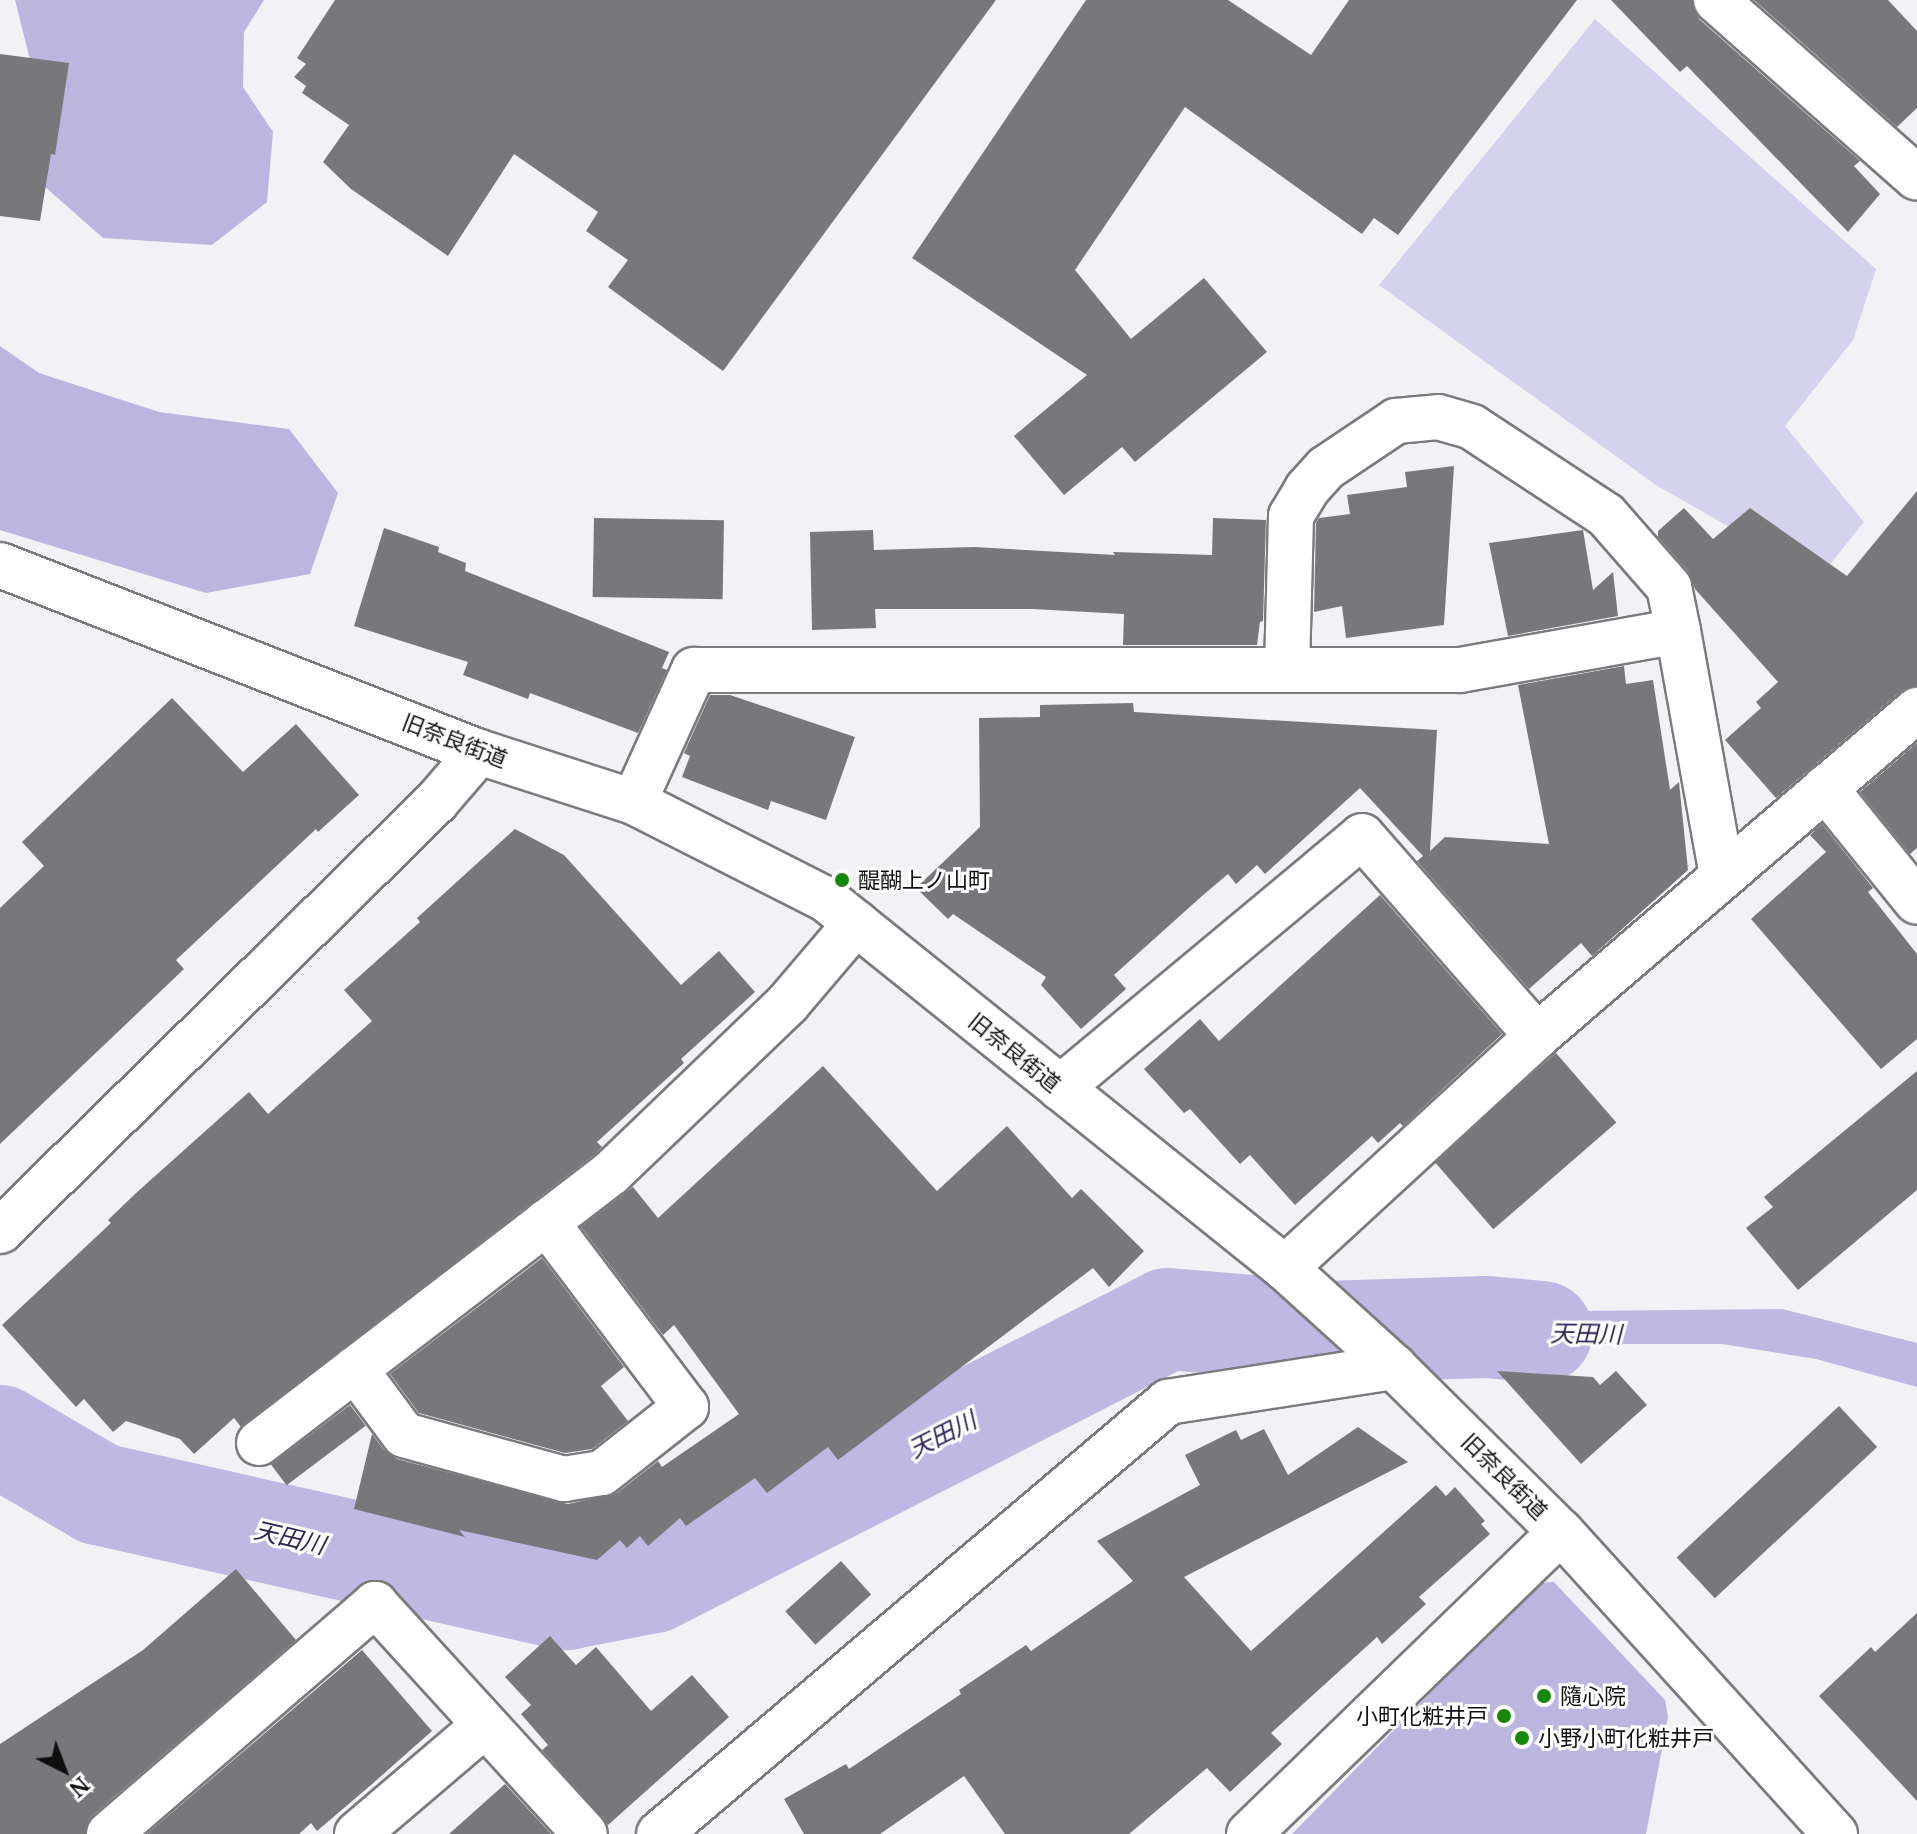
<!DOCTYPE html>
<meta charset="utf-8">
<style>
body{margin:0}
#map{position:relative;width:1917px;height:1834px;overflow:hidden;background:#f2f1f5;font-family:"Noto Serif","Noto Sans JP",serif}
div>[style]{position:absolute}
.green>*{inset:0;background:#d5d2ee}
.forest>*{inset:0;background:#bbb5e0}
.water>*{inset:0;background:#beb8e3}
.river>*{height:102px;margin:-51px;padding:0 51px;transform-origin:51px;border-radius:51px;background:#beb8e3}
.building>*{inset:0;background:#78787c;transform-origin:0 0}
.roads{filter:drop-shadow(2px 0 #7b7b7e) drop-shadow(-2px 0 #7b7b7e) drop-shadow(0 2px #7b7b7e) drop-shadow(0 -2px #7b7b7e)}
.minor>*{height:44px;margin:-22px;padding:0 22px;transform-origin:22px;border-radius:22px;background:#fff}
.dots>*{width:22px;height:22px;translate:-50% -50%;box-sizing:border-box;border:4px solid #fff;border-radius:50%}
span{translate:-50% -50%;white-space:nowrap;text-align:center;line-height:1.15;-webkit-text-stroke:6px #fff;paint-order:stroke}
.street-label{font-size:22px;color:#0f0f10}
.poi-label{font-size:22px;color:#0f0f10}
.left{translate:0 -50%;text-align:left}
.right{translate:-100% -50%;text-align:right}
.water-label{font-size:24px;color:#302357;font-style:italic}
.north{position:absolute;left:24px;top:1730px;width:80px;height:80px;-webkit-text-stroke:6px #fff;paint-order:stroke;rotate:138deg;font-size:22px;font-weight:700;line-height:32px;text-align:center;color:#0f0f10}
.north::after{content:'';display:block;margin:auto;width:28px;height:36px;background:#0f0f10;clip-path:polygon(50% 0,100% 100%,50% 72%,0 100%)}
</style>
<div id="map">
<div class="green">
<i style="clip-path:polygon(1595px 19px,1876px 269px,1853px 340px,1785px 426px,1864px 522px,1819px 578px,1656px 485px,1379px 285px)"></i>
</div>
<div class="forest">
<i style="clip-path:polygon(15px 0,264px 0,244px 32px,243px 87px,273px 132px,267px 202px,212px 245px,103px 238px,43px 185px,38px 92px)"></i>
<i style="clip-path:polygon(0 346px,39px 373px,159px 412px,289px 429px,338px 493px,310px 574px,206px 593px,0 530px)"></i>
<i style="clip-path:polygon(1554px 1582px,1665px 1700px,1668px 1717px,1646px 1834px,1292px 1834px,1538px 1583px)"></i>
</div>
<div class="water">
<i style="clip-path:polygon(1782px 1309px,1917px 1343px,1917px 1387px,1816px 1359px,1722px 1344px,1414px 1344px,1388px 1313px)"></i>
</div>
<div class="river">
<i style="left:0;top:1436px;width:115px;rotate:30.4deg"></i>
<i style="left:99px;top:1494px;width:479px;rotate:12.7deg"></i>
<i style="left:566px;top:1599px;width:89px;rotate:-11.1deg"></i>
<i style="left:653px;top:1582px;width:578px;rotate:-27.05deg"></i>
<i style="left:1168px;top:1319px;width:157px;rotate:4.8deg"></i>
<i style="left:1324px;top:1332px;width:162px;rotate:-1.8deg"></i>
<i style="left:1486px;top:1327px;width:56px;rotate:5.1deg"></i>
</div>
<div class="building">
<i style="clip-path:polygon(335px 0,996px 0,723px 371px,608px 287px,628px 260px,586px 231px,598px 212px,514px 154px,448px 256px,351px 189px,323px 162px,349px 125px,302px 93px,306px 86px,294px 77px,306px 64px,297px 58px)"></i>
<i style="clip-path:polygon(1086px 0,1228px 0,1311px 55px,1349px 0,1577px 0,1398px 235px,1374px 218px,1362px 234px,1185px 107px,1075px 270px,1131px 339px,1204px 278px,1267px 352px,1135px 462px,1122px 447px,1064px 495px,1014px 436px,1087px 375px,912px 258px)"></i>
<i style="clip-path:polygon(1611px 0,1692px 0,1699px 19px,1860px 161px,1854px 166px,1880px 194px,1848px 232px,1687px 66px,1680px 72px)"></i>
<i style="clip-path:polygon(1754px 0,1888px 0,1917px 31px,1917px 108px,1897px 127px)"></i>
<i style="clip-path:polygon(0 54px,69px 63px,55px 155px,51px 154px,40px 221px,0 216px)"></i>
<i style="clip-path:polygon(1454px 466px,1444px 625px,1346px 638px,1342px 606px,1314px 612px,1316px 523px,1319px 518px,1350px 514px,1347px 495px,1407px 487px,1405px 472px)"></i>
<i style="clip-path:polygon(1917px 491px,1917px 686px,1901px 691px,1776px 798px,1725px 740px,1761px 708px,1756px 702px,1778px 682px,1695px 589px,1688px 571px,1658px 537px,1658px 531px,1684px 508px,1713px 539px,1750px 508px,1847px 576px)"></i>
<i style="left:594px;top:518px;width:130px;height:79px;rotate:1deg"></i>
<i style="clip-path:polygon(1213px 518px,1266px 520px,1263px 621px,1260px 622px,1257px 645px,1123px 645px,1124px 614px,1033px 609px,875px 609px,876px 628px,812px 630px,810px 532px,873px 530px,874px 550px,974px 547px,1115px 555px,1113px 552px,1212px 555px)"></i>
<i style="clip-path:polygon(384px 528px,439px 547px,438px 552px,466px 563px,465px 571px,669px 652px,662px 668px,667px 670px,638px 733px,530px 693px,528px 699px,463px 675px,468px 662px,354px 626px)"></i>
<i style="clip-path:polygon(1583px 530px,1593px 590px,1613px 572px,1618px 616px,1508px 636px,1489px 543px)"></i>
<i style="clip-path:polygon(1624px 666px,1626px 684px,1653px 680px,1670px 790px,1679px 782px,1688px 870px,1592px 956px,1581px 943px,1529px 989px,1417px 861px,1423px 856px,1360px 788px,1265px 874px,1257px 865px,1236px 884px,1228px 874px,1202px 896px,1114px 975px,1126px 989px,1081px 1029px,1041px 985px,1046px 977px,953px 914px,948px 919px,916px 888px,980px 827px,979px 718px,1040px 717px,1040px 705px,1133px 703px,1134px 712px,1437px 730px,1430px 851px,1445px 837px,1549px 844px,1518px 685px)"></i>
<i style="clip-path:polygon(710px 695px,730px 695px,855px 737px,826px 820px,771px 801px,768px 810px,682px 777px,690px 756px,684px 753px)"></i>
<i style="clip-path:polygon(172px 698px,243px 772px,296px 724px,359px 795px,318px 832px,316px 829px,176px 960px,184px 969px,0 1144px,0 908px,44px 866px,22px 842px)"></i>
<i style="clip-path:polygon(1917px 743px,1917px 848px,1910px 854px,1860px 792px)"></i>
<i style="clip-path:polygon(1822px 824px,1873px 888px,1868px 892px,1917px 954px,1917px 1039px,1881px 1069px,1751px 919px,1826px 852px,1810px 835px)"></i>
<i style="clip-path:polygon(515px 829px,564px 855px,681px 985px,719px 951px,755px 992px,681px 1059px,684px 1063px,597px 1142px,602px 1147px,595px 1154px,241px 1427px,234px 1418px,194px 1454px,180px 1439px,126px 1421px,113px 1432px,84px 1399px,76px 1407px,2px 1325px,111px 1223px,108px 1220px,135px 1194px,249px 1092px,268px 1114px,372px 1021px,344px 990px,420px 922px,417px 918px)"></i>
<i style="clip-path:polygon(1380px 895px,1502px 1034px,1403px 1126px,1400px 1123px,1378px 1143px,1372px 1136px,1295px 1205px,1250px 1155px,1240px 1164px,1190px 1109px,1184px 1113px,1144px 1069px,1200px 1019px,1219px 1041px)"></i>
<i style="left:1556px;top:1053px;width:92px;height:163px;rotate:49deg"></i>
<i style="clip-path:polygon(823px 1066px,937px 1191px,1007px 1126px,1072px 1198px,1081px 1189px,1144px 1251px,1109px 1287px,1093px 1268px,838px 1460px,828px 1447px,767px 1493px,755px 1478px,686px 1526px,680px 1518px,648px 1546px,640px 1536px,627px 1548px,620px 1540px,597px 1560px,459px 1530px,465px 1537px,354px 1509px,372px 1434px,384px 1450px,397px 1459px,568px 1504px,617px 1493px,658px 1461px,662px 1467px,739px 1414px,674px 1325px,663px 1335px,581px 1227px,633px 1187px,658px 1218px)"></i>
<i style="clip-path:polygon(1917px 1071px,1917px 1190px,1798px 1290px,1746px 1228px,1773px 1207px,1764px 1197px)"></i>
<i style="clip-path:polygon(542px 1258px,624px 1367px,601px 1386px,628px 1421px,592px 1449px,565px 1453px,419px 1413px,390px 1374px)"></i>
<i style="clip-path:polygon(1497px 1371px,1593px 1377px,1600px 1385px,1616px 1371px,1647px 1405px,1581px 1464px)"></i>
<i style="left:350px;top:1405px;width:26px;height:99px;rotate:53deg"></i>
<i style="left:1839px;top:1406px;width:56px;height:222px;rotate:47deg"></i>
<i style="clip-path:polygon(1358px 1427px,1408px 1462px,1184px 1577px,1251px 1651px,1436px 1485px,1446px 1496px,1455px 1487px,1485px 1521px,1481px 1524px,1490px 1534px,1419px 1597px,1426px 1604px,1382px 1644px,1377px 1637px,1271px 1733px,1282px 1744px,1230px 1792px,1207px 1768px,1129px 1834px,1005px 1834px,964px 1776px,880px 1834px,804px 1834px,784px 1799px,846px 1764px,849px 1769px,961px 1694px,959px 1690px,1026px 1645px,1031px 1651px,1133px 1581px,1097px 1541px,1200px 1485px,1185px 1455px,1236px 1430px,1241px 1440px,1264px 1429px,1288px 1475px)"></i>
<i style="left:841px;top:1561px;width:45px;height:75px;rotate:48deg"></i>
<i style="clip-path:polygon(236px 1569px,296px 1640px,93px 1815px,85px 1834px,0 1834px,0 1744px,143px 1650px)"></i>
<i style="clip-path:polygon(1917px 1613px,1917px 1801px,1819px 1696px,1871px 1647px,1875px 1652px)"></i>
<i style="clip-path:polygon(550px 1636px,576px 1665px,596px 1647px,651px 1711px,692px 1675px,729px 1717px,608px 1825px,542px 1750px,548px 1745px,521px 1714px,531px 1705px,505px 1677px)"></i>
<i style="clip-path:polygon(362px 1650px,432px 1731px,371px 1785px,317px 1831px,311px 1823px,299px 1834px,147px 1834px)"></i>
<i style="clip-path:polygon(505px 1784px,551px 1834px,449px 1834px)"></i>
</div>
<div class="roads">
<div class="minor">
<i style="left:1716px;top:0;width:268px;rotate:41.5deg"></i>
<i style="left:0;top:565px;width:514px;rotate:21.33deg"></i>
<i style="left:479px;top:752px;width:163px;rotate:17.9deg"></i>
<i style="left:634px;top:802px;width:216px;rotate:26.9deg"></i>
<i style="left:827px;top:900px;width:588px;rotate:38.78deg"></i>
<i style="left:1285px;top:1268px;width:147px;rotate:42.2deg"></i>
<i style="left:1394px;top:1367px;width:235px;rotate:44.7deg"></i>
<i style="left:1561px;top:1532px;width:408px;rotate:47.8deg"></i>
<i style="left:1287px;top:669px;width:153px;rotate:-88.5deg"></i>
<i style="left:1291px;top:516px;width:31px;rotate:-59deg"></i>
<i style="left:1307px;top:489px;width:28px;rotate:-48deg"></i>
<i style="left:1326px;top:468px;width:84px;rotate:-33.9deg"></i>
<i style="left:1396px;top:421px;width:42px;rotate:-5.4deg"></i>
<i style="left:1438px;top:417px;width:35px;rotate:16deg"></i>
<i style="left:1472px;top:427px;width:160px;rotate:33.3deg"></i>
<i style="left:1606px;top:515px;width:96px;rotate:48.8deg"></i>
<i style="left:1669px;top:587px;width:45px;rotate:78.4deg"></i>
<i style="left:1825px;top:788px;width:146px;rotate:51.1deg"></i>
<i style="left:634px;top:802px;width:145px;rotate:-65.6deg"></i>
<i style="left:694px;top:670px;width:766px"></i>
<i style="left:1460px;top:670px;width:221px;rotate:-10.1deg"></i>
<i style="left:1678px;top:631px;width:249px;rotate:79.8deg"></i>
<i style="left:1060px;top:1088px;width:393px;rotate:-39.8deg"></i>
<i style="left:1362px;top:836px;width:266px;rotate:48.8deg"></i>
<i style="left:0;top:1231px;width:612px;rotate:-44.54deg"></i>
<i style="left:436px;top:802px;width:66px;rotate:-49.3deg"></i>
<i style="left:1285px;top:1268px;width:343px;rotate:-42.6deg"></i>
<i style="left:1537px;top:1036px;width:501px;rotate:-40.63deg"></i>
<i style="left:355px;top:1369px;width:82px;rotate:53.4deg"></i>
<i style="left:404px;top:1435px;width:166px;rotate:15.4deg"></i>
<i style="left:564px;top:1479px;width:38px;rotate:-9deg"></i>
<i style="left:602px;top:1473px;width:107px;rotate:-38.2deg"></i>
<i style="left:686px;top:1407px;width:232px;rotate:-127.1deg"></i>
<i style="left:259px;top:1443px;width:444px;rotate:-37.5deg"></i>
<i style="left:611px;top:1173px;width:245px;rotate:-43.8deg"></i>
<i style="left:788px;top:1003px;width:105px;rotate:-49.6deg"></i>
<i style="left:109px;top:1834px;width:352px;rotate:-40.8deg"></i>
<i style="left:375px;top:1604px;width:311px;rotate:47.6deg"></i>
<i style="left:357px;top:1834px;width:168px;rotate:-40.4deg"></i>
<i style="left:659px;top:1834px;width:668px;rotate:-40.32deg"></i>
<i style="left:1168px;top:1402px;width:229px;rotate:-8.8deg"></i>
<i style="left:1249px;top:1834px;width:434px;rotate:-44.1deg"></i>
</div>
</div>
<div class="dots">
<i style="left:842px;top:880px;background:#158807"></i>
<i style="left:1544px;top:1696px;background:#158807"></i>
<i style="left:1504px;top:1716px;background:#158807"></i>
<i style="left:1522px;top:1738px;background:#158807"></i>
</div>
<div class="street-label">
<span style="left:455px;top:740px;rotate:21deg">旧奈良街道</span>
<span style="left:1015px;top:1052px;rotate:39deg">旧奈良街道</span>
<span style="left:1505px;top:1476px;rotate:45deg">旧奈良街道</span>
</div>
<div class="poi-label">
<span class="left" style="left:858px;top:880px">醍醐上ノ山町</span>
<span class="left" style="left:1560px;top:1696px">隨心院</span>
<span class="right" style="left:1488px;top:1716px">小町化粧井戸</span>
<span class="left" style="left:1538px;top:1738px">小野小町化粧井戸</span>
</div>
<div class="water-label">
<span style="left:1586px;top:1333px;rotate:1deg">天田川</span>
<span style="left:942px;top:1434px;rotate:-27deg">天田川</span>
<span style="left:290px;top:1537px;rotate:13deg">天田川</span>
</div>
<div class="north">N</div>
</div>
